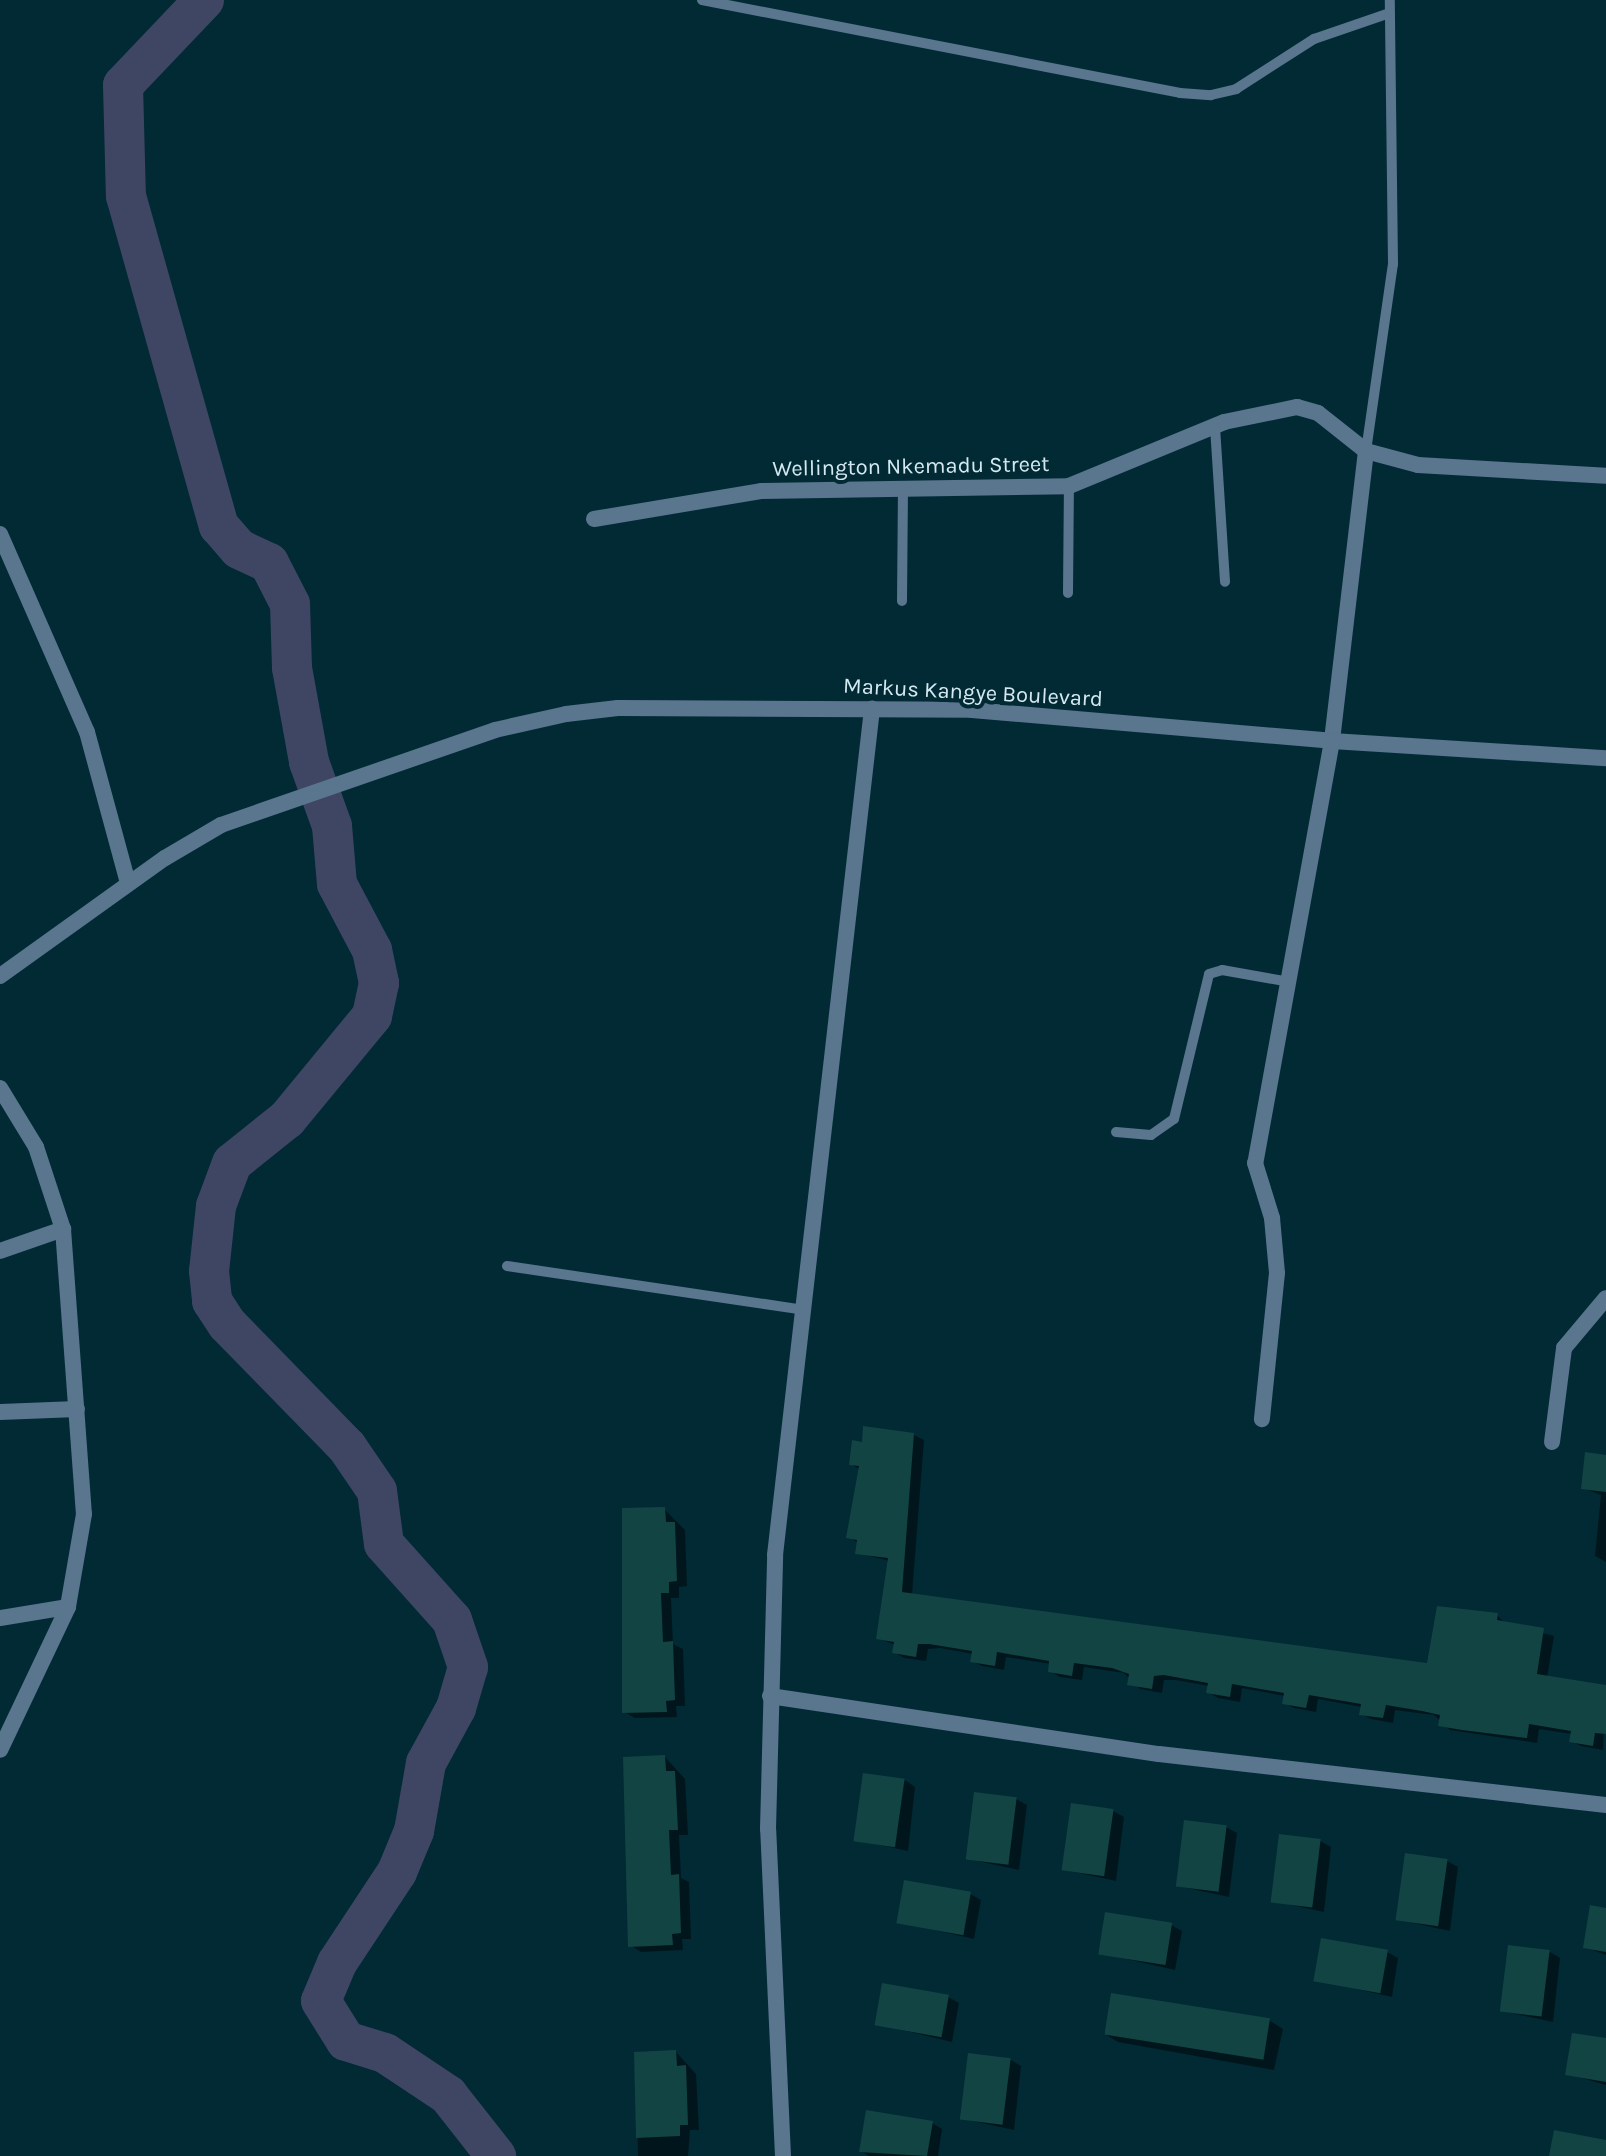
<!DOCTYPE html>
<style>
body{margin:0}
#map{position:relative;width:1606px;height:2156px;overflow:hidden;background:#012a35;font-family:Karla,sans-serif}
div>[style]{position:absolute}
.shadow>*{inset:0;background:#0007}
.river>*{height:40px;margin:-20px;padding:0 20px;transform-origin:20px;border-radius:20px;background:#3f4664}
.building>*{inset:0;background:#124444;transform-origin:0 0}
.service>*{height:10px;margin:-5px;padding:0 5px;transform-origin:5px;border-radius:5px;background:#5a758e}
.minor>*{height:16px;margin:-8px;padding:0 8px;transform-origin:8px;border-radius:8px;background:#5a758e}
.tertiary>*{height:16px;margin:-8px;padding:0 8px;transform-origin:8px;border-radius:8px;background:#5a758e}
span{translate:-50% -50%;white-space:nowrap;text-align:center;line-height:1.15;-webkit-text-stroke:8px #012a35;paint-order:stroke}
.street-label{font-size:22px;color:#d5e9f1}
</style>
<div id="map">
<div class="shadow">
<i style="clip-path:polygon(914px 1435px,924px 1440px,912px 1595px,1429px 1665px,1497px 1615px,1506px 1624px,1554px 1636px,1547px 1678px,1606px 1687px,1603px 1750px,1581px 1746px,1571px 1741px,1572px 1734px,1539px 1729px,1537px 1743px,1450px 1730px,1434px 1715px,1395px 1710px,1393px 1723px,1371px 1719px,1361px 1714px,1362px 1707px,1318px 1699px,1316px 1712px,1294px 1708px,1284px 1703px,1285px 1696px,1242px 1688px,1240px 1702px,1218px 1698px,1208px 1692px,1209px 1686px,1176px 1680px,1164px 1680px,1162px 1693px,1140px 1689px,1124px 1673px,1084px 1667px,1082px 1680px,1060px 1677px,1050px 1671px,1051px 1664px,1006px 1657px,1004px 1670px,982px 1666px,972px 1661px,973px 1654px,940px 1648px,928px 1649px,926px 1661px,904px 1658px,894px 1652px,895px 1645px,878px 1638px,890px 1561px,857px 1553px,858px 1543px,849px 1537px,861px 1470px,851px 1464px,864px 1444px)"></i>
<i style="clip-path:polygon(1606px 1457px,1606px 1562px,1595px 1556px,1601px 1495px,1583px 1488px)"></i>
<i style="clip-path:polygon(664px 1509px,685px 1530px,687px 1586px,679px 1587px,679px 1598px,671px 1598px,673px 1644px,683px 1649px,685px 1706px,676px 1706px,677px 1717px,635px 1718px,624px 1712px)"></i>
<i style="clip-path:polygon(665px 1757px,685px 1779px,688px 1835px,679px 1835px,681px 1878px,689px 1882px,691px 1939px,682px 1939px,683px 1950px,641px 1952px,630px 1945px)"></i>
<i style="clip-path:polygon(905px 1780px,915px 1787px,908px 1851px,857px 1840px)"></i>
<i style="clip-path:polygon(1016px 1799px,1027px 1805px,1019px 1870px,968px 1859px)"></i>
<i style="clip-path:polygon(1113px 1811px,1124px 1817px,1116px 1881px,1065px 1870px)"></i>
<i style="clip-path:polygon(1226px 1827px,1237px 1833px,1229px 1897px,1178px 1886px)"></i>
<i style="clip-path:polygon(1320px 1841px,1331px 1847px,1324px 1912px,1273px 1901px)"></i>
<i style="clip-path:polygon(1447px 1861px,1458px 1867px,1450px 1931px,1399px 1920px)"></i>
<i style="clip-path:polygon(970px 1894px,981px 1900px,974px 1939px,899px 1922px)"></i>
<i style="clip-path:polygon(1606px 1910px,1606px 1955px,1585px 1947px)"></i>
<i style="clip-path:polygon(1171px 1925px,1182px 1931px,1175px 1970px,1100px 1953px)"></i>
<i style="clip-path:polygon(1387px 1952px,1398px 1958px,1392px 1997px,1316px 1980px)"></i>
<i style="clip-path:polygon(1550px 1952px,1560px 1958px,1553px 2022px,1502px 2011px)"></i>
<i style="clip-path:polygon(948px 1997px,959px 2003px,952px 2042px,877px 2024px)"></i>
<i style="clip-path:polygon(1269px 2020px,1283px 2029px,1274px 2070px,1118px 2042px,1103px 2033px)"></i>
<i style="clip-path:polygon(1606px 2040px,1606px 2085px,1568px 2074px)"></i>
<i style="clip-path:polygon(676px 2052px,696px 2074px,699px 2130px,690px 2130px,688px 2156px,638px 2156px,636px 2054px)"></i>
<i style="clip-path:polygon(1011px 2060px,1021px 2066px,1014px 2130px,963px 2119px)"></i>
<i style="clip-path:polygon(932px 2123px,942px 2129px,938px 2156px,869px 2156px,861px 2151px)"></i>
</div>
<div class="river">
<i style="left:204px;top:0;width:117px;rotate:133.6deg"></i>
<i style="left:123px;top:85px;width:111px;rotate:88.5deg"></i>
<i style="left:126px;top:196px;width:343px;rotate:74.3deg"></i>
<i style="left:219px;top:526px;width:30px;rotate:49deg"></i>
<i style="left:239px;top:549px;width:33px;rotate:25deg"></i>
<i style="left:269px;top:563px;width:46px;rotate:62.9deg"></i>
<i style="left:290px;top:604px;width:64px;rotate:88.2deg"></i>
<i style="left:292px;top:668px;width:96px;rotate:79.7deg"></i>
<i style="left:309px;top:762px;width:68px;rotate:70.2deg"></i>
<i style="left:332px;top:826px;width:58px;rotate:85.1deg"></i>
<i style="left:337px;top:884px;width:75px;rotate:62.1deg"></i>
<i style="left:372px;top:950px;width:34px;rotate:78deg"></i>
<i style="left:379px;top:983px;width:34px;rotate:102deg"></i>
<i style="left:372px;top:1016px;width:134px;rotate:129.5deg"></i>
<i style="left:287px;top:1119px;width:70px;rotate:141.3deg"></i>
<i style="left:232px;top:1163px;width:46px;rotate:110.4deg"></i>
<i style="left:216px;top:1206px;width:65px;rotate:96.1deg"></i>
<i style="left:209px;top:1271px;width:30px;rotate:84deg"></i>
<i style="left:212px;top:1301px;width:27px;rotate:57deg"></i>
<i style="left:227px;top:1324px;width:172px;rotate:45.7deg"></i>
<i style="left:347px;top:1447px;width:53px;rotate:55.7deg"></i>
<i style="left:377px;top:1491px;width:53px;rotate:82.5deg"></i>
<i style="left:384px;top:1544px;width:102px;rotate:48.2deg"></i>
<i style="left:452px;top:1620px;width:50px;rotate:71.2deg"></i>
<i style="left:468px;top:1667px;width:43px;rotate:106.3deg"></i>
<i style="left:456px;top:1708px;width:63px;rotate:118.6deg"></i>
<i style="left:426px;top:1763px;width:69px;rotate:100deg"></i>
<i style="left:414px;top:1831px;width:44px;rotate:112.5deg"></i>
<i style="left:397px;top:1872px;width:109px;rotate:123.4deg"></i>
<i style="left:337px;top:1963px;width:41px;rotate:112.8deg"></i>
<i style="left:321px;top:2001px;width:47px;rotate:58deg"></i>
<i style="left:346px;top:2041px;width:41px;rotate:17.1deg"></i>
<i style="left:385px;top:2053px;width:76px;rotate:33.7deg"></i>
<i style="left:448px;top:2095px;width:78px;rotate:51.8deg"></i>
</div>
<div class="building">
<i style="clip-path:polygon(863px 1426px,914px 1433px,902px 1592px,1427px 1663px,1437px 1606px,1498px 1613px,1497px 1620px,1544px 1628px,1537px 1674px,1606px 1685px,1606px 1734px,1595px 1733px,1593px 1746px,1569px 1742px,1571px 1731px,1529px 1724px,1527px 1738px,1462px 1730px,1438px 1726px,1440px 1715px,1422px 1711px,1386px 1705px,1383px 1718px,1359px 1715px,1361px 1704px,1309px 1695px,1306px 1708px,1282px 1704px,1284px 1693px,1232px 1684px,1230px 1697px,1206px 1693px,1208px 1683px,1164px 1675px,1154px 1676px,1152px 1689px,1127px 1685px,1129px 1674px,1112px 1668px,1074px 1663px,1072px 1676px,1048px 1672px,1049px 1661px,997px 1652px,995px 1666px,970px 1662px,972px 1651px,929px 1644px,918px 1644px,916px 1657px,892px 1653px,894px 1642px,876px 1639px,888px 1558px,855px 1554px,857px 1540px,846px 1538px,859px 1466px,849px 1465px,852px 1440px,862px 1442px)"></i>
<i style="clip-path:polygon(1585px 1452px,1606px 1455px,1606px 1492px,1581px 1489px)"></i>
<i style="clip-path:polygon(665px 1507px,666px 1522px,675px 1522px,677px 1581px,669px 1582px,669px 1593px,661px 1593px,663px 1642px,673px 1641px,675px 1700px,666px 1701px,667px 1712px,622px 1713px,622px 1508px)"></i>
<i style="clip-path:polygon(665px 1755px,666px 1771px,675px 1771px,678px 1830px,669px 1830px,671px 1875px,679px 1874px,681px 1933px,672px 1934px,673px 1945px,628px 1947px,623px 1757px)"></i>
<i style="left:863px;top:1773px;width:42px;height:69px;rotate:8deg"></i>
<i style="left:974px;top:1792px;width:43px;height:68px;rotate:7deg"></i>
<i style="left:1071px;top:1803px;width:43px;height:68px;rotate:8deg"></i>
<i style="left:1184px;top:1820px;width:43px;height:67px;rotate:7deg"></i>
<i style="left:1279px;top:1834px;width:42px;height:69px;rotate:7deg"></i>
<i style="left:1405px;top:1853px;width:43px;height:68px;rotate:8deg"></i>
<i style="left:904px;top:1880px;width:68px;height:44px;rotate:10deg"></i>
<i style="clip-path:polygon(1590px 1905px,1606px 1908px,1606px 1952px,1583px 1948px)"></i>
<i style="left:1105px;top:1912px;width:68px;height:43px;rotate:9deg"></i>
<i style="left:1321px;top:1938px;width:68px;height:44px;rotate:10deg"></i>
<i style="left:1508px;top:1945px;width:42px;height:67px;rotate:7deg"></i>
<i style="left:882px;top:1983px;width:68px;height:43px;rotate:10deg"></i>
<i style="left:1111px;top:1993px;width:161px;height:42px;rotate:9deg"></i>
<i style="clip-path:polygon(1572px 2033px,1606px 2038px,1606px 2082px,1565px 2075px)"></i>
<i style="clip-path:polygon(676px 2050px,677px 2066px,686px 2065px,688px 2125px,680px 2125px,680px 2136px,636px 2138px,634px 2052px)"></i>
<i style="left:968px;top:2053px;width:43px;height:67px;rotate:7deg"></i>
<i style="clip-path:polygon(866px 2110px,933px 2121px,927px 2156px,859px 2152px)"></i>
<i style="clip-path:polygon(1554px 2130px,1606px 2140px,1606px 2156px,1549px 2156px)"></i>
</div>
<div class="service">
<i style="left:702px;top:0;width:487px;rotate:11deg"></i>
<i style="left:1180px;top:93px;width:31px;rotate:4deg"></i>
<i style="left:1211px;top:95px;width:26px;rotate:-13deg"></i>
<i style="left:1236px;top:89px;width:93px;rotate:-32.7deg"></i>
<i style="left:1314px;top:39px;width:80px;rotate:-18.9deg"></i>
<i style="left:1215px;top:427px;width:155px;rotate:86.3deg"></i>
<i style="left:1366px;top:451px;width:189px;rotate:-81.8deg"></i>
<i style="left:1393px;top:264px;width:264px;rotate:-90.7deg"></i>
<i style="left:1068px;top:593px;width:107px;rotate:-89.5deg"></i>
<i style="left:902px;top:601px;width:111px;rotate:-89.5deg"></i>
<i style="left:1116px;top:1132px;width:35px;rotate:5deg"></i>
<i style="left:1151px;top:1135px;width:28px;rotate:-35deg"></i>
<i style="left:1174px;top:1119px;width:149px;rotate:-76.4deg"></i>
<i style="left:1209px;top:974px;width:14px;rotate:-17deg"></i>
<i style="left:1222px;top:970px;width:69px;rotate:10deg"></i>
<i style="left:507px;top:1266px;width:300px;rotate:8.4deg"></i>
</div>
<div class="minor">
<i style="left:1366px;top:451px;width:54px;rotate:15.1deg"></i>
<i style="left:1418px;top:465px;width:188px;rotate:3.3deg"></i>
<i style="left:594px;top:519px;width:169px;rotate:-9.5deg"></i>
<i style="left:761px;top:491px;width:308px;rotate:-0.9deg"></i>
<i style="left:1069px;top:486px;width:168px;rotate:-22.4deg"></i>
<i style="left:1224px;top:422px;width:75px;rotate:-11.6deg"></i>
<i style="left:1297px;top:407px;width:22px;rotate:16deg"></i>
<i style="left:1318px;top:413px;width:61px;rotate:38.4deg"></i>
<i style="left:1366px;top:451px;width:292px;rotate:96.7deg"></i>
<i style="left:1332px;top:741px;width:429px;rotate:100.3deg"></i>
<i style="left:1255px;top:1163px;width:58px;rotate:72.8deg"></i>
<i style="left:1272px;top:1218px;width:55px;rotate:84.8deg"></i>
<i style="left:1277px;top:1273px;width:147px;rotate:95.9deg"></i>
<i style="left:0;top:534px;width:216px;rotate:66.3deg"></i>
<i style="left:87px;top:732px;width:156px;rotate:74.8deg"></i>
<i style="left:0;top:1088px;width:69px;rotate:58.6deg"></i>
<i style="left:36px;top:1147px;width:86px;rotate:71.8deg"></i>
<i style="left:63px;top:1229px;width:286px;rotate:85.8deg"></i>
<i style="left:84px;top:1514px;width:94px;rotate:99.8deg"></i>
<i style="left:68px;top:1607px;width:158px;rotate:115.4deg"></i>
<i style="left:0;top:1251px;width:67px;rotate:-19.2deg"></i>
<i style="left:0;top:1412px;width:77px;rotate:-2.2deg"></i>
<i style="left:1552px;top:1442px;width:95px;rotate:-82.7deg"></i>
<i style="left:1564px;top:1348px;width:65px;rotate:-50deg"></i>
<i style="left:0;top:1618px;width:69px;rotate:-9.2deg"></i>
<i style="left:770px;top:1696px;width:393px;rotate:8.5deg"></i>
<i style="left:1159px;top:1754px;width:450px;rotate:6.5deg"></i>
<i style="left:783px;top:2156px;width:327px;rotate:-92.6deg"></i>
<i style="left:768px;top:1829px;width:274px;rotate:-88.5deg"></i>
<i style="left:775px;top:1555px;width:852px;rotate:-83.46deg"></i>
</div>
<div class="tertiary">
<i style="left:0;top:976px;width:203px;rotate:-35.6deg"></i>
<i style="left:165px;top:858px;width:65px;rotate:-30.5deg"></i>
<i style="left:221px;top:825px;width:290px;rotate:-19.1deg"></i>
<i style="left:495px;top:730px;width:73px;rotate:-12.7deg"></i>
<i style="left:566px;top:714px;width:52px;rotate:-6.6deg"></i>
<i style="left:618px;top:708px;width:354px;rotate:0.3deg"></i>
<i style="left:972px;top:710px;width:361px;rotate:4.9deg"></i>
<i style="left:1332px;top:741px;width:275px;rotate:3.6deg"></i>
</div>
<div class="street-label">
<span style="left:911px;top:467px;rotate:-1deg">Wellington Nkemadu Street</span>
<span style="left:973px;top:693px;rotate:3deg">Markus Kangye Boulevard</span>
</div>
</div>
